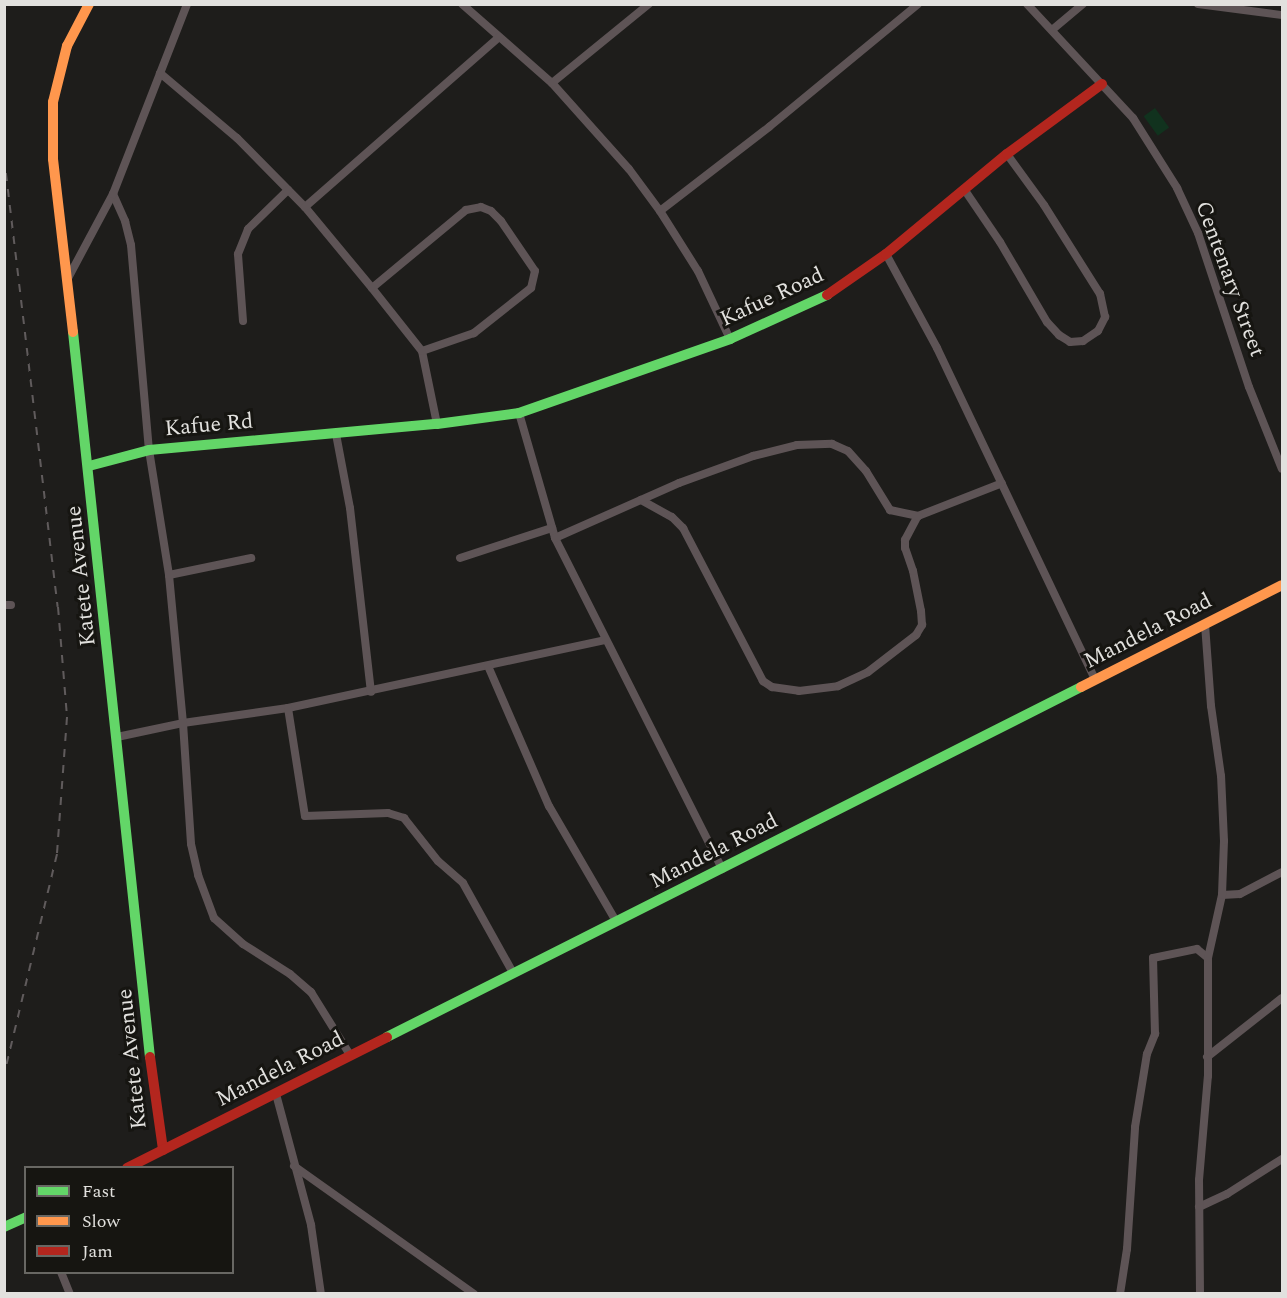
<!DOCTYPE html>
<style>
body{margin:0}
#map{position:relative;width:1287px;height:1298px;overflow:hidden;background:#1e1d1b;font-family:Spectral,serif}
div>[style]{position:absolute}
.green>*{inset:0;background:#11321e;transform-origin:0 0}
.street>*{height:8px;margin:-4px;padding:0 4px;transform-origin:4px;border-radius:4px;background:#5e5456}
.fast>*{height:10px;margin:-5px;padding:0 5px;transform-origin:5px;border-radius:5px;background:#63d668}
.slow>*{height:10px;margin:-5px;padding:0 5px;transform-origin:5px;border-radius:5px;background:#ff974d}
.jam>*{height:10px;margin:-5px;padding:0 5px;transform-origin:5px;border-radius:5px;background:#b3261e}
.rail>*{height:2px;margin-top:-1px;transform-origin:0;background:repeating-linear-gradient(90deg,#605b5c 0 8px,transparent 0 16px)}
span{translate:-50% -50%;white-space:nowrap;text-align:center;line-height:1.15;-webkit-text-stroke:6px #161511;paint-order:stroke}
.street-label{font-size:22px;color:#e2e1de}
.frame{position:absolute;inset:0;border:6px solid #e2e1de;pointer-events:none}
.legend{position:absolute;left:24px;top:1166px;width:210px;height:108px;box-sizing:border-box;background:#161511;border:2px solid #686763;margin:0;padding:8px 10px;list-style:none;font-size:18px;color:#e2e1de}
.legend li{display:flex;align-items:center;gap:12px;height:30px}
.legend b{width:30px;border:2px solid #686763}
</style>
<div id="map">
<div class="green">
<i style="left:1155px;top:108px;width:24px;height:14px;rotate:54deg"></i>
</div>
<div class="street">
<i style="left:462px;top:4px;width:120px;rotate:41.3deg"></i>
<i style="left:552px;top:83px;width:115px;rotate:48.2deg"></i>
<i style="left:629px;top:169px;width:52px;rotate:53.6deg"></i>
<i style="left:660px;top:211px;width:71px;rotate:57.7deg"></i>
<i style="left:698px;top:271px;width:75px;rotate:64.8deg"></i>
<i style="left:1027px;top:4px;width:156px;rotate:47.1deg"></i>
<i style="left:1133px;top:118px;width:83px;rotate:57.8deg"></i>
<i style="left:1177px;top:188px;width:50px;rotate:65deg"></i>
<i style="left:1198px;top:233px;width:162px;rotate:71.7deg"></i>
<i style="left:1249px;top:387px;width:88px;rotate:68.1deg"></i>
<i style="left:1198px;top:4px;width:85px;rotate:7.5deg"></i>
<i style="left:1052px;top:30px;width:40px;rotate:-40deg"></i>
<i style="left:160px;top:73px;width:101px;rotate:40.2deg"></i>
<i style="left:237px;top:138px;width:97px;rotate:45.4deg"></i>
<i style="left:305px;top:207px;width:105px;rotate:50.4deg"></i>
<i style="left:372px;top:288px;width:80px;rotate:51.6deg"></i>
<i style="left:422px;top:351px;width:75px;rotate:78.4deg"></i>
<i style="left:552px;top:83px;width:125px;rotate:-39.2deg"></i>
<i style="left:964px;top:189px;width:64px;rotate:55.8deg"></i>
<i style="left:1000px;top:242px;width:93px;rotate:59.6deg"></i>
<i style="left:1047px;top:322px;width:18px;rotate:47deg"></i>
<i style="left:1059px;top:335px;width:13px;rotate:32deg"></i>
<i style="left:1070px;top:342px;width:13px;rotate:-4deg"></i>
<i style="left:1083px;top:341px;width:18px;rotate:-34deg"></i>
<i style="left:1098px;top:331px;width:16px;rotate:-63deg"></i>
<i style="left:1105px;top:317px;width:24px;rotate:-102deg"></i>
<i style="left:1100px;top:294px;width:105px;rotate:-122.2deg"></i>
<i style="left:1044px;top:205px;width:63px;rotate:-126deg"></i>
<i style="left:113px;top:194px;width:30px;rotate:66deg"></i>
<i style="left:125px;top:221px;width:25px;rotate:76deg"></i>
<i style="left:131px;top:245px;width:206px;rotate:85deg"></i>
<i style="left:149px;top:450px;width:127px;rotate:80.9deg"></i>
<i style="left:169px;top:575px;width:149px;rotate:84.6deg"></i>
<i style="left:183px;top:723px;width:106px;rotate:-8.1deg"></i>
<i style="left:288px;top:708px;width:324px;rotate:-12.1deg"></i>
<i style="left:305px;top:207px;width:258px;rotate:-41.2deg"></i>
<i style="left:660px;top:211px;width:138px;rotate:-37.6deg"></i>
<i style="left:769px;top:127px;width:193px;rotate:-39.5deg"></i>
<i style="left:886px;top:254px;width:107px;rotate:61.5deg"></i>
<i style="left:937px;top:348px;width:367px;rotate:64.5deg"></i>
<i style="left:67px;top:280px;width:98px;rotate:-61.9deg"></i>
<i style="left:113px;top:194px;width:204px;rotate:-68.7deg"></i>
<i style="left:372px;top:288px;width:122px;rotate:-39.7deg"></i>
<i style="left:466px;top:210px;width:15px;rotate:-11deg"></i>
<i style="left:481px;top:207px;width:11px;rotate:22deg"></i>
<i style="left:491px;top:211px;width:14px;rotate:45deg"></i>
<i style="left:501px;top:221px;width:60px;rotate:55.8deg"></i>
<i style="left:535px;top:271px;width:17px;rotate:103deg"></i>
<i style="left:531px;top:288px;width:73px;rotate:141.7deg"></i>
<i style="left:474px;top:333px;width:55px;rotate:160.9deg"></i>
<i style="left:243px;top:321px;width:67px;rotate:-94.3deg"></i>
<i style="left:238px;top:254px;width:27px;rotate:-68deg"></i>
<i style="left:248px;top:229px;width:56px;rotate:-44.3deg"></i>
<i style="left:519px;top:413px;width:130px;rotate:73.9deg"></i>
<i style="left:555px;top:538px;width:371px;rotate:63.2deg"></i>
<i style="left:336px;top:434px;width:75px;rotate:79.3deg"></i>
<i style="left:350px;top:508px;width:185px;rotate:83.5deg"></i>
<i style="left:641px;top:500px;width:35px;rotate:29deg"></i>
<i style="left:672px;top:517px;width:16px;rotate:45deg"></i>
<i style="left:683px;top:528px;width:173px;rotate:62.4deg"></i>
<i style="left:763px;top:681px;width:11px;rotate:34deg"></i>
<i style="left:772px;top:687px;width:27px;rotate:8deg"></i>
<i style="left:799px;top:691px;width:39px;rotate:-7deg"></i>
<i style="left:838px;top:686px;width:33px;rotate:-25deg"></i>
<i style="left:868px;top:672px;width:61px;rotate:-37.6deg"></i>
<i style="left:916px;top:635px;width:12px;rotate:-59deg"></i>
<i style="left:922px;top:625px;width:14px;rotate:-94deg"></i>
<i style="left:921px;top:611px;width:41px;rotate:-101.3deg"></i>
<i style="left:913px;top:571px;width:24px;rotate:-109deg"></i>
<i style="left:905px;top:548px;width:8px;rotate:-90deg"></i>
<i style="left:905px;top:540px;width:27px;rotate:-62deg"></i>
<i style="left:918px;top:516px;width:90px;rotate:-21.4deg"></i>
<i style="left:555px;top:538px;width:136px;rotate:-23.9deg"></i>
<i style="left:679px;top:483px;width:79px;rotate:-20deg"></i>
<i style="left:753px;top:456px;width:45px;rotate:-14deg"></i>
<i style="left:797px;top:445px;width:35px;rotate:-2deg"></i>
<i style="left:832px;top:444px;width:17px;rotate:24deg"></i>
<i style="left:848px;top:451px;width:27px;rotate:48deg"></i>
<i style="left:866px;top:471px;width:46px;rotate:58.4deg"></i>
<i style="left:890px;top:510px;width:29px;rotate:12deg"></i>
<i style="left:460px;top:558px;width:97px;rotate:-18.1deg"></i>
<i style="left:169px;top:575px;width:84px;rotate:-11.7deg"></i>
<i style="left:4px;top:605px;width:7px"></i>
<i style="left:488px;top:666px;width:153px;rotate:66.5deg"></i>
<i style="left:549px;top:806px;width:133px;rotate:59.8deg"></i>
<i style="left:288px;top:708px;width:109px;rotate:81.1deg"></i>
<i style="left:305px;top:816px;width:83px;rotate:-2.1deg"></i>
<i style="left:388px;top:813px;width:17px;rotate:17deg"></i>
<i style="left:404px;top:818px;width:55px;rotate:51.7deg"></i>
<i style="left:438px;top:861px;width:33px;rotate:41deg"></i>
<i style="left:463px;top:883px;width:103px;rotate:60.9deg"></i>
<i style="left:117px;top:737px;width:67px;rotate:-12deg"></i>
<i style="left:183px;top:723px;width:121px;rotate:86.2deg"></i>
<i style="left:191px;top:844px;width:32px;rotate:77deg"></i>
<i style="left:198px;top:875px;width:46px;rotate:69.6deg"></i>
<i style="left:214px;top:918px;width:39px;rotate:42deg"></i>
<i style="left:243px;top:944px;width:56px;rotate:32.6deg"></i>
<i style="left:290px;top:974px;width:28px;rotate:41deg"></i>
<i style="left:311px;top:992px;width:74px;rotate:58.2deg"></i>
<i style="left:1222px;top:895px;width:18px;rotate:-3deg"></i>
<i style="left:1240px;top:894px;width:47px;rotate:-27.6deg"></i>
<i style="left:1207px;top:1057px;width:95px;rotate:-38.2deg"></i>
<i style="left:276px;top:1094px;width:136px;rotate:75deg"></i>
<i style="left:311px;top:1225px;width:70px;rotate:81.8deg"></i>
<i style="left:294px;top:1166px;width:221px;rotate:35.4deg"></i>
<i style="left:1199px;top:1207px;width:31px;rotate:-25deg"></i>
<i style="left:1227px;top:1194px;width:65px;rotate:-32.5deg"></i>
<i style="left:61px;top:1272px;width:24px;rotate:68deg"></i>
<i style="left:1120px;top:1294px;width:46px;rotate:-81.2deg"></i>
<i style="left:1127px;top:1249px;width:122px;rotate:-86.2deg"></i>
<i style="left:1135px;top:1127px;width:74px;rotate:-80.7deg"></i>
<i style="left:1147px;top:1054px;width:22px;rotate:-68deg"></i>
<i style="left:1155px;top:1034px;width:76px;rotate:-91.5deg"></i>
<i style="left:1153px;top:958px;width:45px;rotate:-11.6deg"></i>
<i style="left:1197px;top:949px;width:14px;rotate:39deg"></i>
<i style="left:1200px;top:1294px;width:114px;rotate:-90.5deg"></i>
<i style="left:1199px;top:1180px;width:104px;rotate:-85.1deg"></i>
<i style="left:1208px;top:1076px;width:118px;rotate:-90deg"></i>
<i style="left:1208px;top:958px;width:65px;rotate:-77.5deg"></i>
<i style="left:1222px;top:895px;width:54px;rotate:-87.9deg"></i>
<i style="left:1224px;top:841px;width:65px;rotate:-92.6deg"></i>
<i style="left:1221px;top:776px;width:71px;rotate:-98.1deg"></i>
<i style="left:1211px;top:706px;width:82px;rotate:-94.2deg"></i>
</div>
<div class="fast">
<i style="left:73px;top:332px;width:729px;rotate:83.94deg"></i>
<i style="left:89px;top:466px;width:62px;rotate:-14.9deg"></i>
<i style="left:149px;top:450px;width:289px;rotate:-5.2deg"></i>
<i style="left:437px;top:424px;width:83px;rotate:-7.6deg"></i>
<i style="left:519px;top:413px;width:224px;rotate:-19.3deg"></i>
<i style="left:730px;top:339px;width:107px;rotate:-24.4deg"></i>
<i style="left:387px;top:1037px;width:777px;rotate:-26.76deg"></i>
<i style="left:4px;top:1227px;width:24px;rotate:-24deg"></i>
</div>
<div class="slow">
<i style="left:73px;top:332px;width:174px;rotate:-96.6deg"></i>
<i style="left:53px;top:159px;width:57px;rotate:-90deg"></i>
<i style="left:53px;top:102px;width:58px;rotate:-76deg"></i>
<i style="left:67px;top:46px;width:47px;rotate:-62.4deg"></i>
<i style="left:1081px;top:687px;width:225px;rotate:-26.9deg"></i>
</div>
<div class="jam">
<i style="left:827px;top:295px;width:72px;rotate:-34.8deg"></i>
<i style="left:886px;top:254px;width:157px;rotate:-39.6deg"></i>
<i style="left:1007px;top:154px;width:118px;rotate:-36.4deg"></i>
<i style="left:150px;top:1057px;width:94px;rotate:82deg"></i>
<i style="left:127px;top:1168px;width:291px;rotate:-26.7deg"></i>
</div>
<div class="rail">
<i style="left:4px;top:157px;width:453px;rotate:83.2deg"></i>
<i style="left:58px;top:607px;width:110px;rotate:85.3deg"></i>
<i style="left:67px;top:717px;width:137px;rotate:94.2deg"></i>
<i style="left:57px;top:854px;width:226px;rotate:103.5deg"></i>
</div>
<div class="street-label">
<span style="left:1230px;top:279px;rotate:70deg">Centenary Street</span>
<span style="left:772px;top:297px;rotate:-25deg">Kafue Road</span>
<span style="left:209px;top:425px;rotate:-5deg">Kafue Rd</span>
<span style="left:81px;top:576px;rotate:-96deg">Katete Avenue</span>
<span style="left:1148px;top:631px;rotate:-27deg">Mandela Road</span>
<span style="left:714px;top:851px;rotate:-27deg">Mandela Road</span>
<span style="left:132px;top:1059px;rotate:-96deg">Katete Avenue</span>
<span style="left:280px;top:1069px;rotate:-27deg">Mandela Road</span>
</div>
<div class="frame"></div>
<ul class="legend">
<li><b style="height:8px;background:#63d668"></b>Fast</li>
<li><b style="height:8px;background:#ff974d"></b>Slow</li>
<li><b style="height:8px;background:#b3261e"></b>Jam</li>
</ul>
</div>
